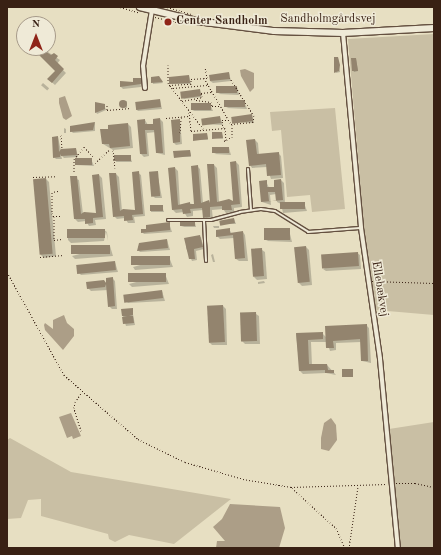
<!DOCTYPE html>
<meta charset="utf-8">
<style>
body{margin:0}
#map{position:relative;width:441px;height:555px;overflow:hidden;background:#e7dfc2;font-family:"Old Standard TT",serif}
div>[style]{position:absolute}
.green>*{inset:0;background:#c9bfa4}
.water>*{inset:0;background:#ac9e87}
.shadow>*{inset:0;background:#0003;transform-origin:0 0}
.building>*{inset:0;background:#93846e;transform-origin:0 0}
.round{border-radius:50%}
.path>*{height:1px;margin-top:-0.5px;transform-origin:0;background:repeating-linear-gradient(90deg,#392114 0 1px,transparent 0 3px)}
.roads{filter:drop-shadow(1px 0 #645040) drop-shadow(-1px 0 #645040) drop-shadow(0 1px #645040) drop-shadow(0 -1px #645040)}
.lane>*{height:2px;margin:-1px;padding:0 1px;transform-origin:1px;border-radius:1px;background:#efead7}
.street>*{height:4px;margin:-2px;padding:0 2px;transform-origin:2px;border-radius:2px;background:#efead7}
.secondary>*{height:5.5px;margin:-2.75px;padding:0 2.75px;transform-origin:2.75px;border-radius:2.75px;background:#efead7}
.dots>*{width:11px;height:11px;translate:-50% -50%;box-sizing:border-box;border:2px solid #efead7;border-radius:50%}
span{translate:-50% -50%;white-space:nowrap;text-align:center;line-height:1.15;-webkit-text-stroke:3px #efead7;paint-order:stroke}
.street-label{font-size:12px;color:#392114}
.poi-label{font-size:12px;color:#392114;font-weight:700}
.left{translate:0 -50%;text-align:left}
.frame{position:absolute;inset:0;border:8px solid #392114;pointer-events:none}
.north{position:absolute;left:16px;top:16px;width:40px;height:40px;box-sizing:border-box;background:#efead7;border:1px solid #a69a89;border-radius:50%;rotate:0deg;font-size:11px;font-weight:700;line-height:16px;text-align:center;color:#392114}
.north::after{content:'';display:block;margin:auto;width:14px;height:18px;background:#8f2418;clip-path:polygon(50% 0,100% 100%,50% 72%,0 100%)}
</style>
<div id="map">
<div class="green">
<i style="clip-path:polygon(434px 34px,434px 315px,376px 310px,364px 229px,348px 39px)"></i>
<i style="clip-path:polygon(335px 108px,345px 209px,312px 212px,310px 195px,287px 197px,281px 130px,272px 131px,270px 112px)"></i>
<i style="clip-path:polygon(434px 422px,434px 548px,400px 548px,389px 429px)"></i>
<i style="clip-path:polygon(10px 438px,71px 472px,231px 499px,174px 544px,129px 535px,115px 542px,109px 539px,108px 534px,41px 516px,41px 499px,28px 500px,21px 518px,7px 519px,7px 440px)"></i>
</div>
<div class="water">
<i style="clip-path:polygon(245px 69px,254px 73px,254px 88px,250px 92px,241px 76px,240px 70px)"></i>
<i style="clip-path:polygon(65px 96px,72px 116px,66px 120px,63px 118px,59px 103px,59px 98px)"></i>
<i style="clip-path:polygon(64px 315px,67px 323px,74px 329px,74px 336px,63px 350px,45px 330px,44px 325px,45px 323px,53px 329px,53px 320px)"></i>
<i style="clip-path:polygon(71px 413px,81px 436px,73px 439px,72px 436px,67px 438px,59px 417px)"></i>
<i style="clip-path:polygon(331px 418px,336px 425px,337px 440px,329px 451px,321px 449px,321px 438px,324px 423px)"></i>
<i style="clip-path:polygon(230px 504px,280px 507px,285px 528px,279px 548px,216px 548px,217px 541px,225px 541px,213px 527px,222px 519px)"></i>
</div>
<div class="shadow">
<i style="clip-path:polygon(42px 48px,60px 60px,57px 64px,66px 73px,55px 85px,48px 79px,57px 71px,38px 52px)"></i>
<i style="clip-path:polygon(338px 58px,340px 72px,336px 73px,335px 72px)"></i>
<i style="clip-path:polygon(356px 59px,358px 71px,354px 72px,353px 70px)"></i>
<i style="clip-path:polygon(229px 73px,231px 81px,213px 83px,210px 81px)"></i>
<i style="clip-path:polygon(189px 76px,191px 84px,170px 84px)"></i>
<i style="clip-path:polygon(152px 78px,160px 79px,163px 83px,153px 84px)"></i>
<i style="clip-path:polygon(140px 79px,141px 87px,123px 89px,121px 87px,121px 82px,134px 83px)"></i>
<i style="left:43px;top:83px;width:8px;height:3px;rotate:40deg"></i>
<i style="clip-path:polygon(237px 87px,239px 95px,218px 94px)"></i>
<i style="clip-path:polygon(200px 90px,202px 97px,184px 99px,182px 97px)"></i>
<i style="clip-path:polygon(160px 100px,162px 109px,138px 111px,136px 109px)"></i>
<i style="clip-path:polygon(127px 101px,127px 108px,120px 107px,120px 102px)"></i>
<i style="clip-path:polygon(244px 101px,247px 109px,226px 108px)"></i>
<i style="clip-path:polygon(210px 104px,213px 111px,192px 111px)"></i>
<i style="clip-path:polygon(104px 105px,106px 110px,97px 114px,96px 112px)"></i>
<i style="clip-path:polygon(252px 115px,254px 123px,233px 122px)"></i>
<i style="clip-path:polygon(220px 117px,223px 125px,202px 124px)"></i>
<i style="clip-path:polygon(160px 119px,163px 122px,165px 155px,157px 153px,156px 132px,147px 133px,149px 156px,144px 157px,141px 154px,145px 120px,148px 125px,154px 125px)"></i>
<i style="clip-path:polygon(180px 120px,182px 144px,176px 145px,174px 143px)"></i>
<i style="clip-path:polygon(95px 123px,95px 131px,73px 133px,71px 131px)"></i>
<i style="clip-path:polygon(evenodd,128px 124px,131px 127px,133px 148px,113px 150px,103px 144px,109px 129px,128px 124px,110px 134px,112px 144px,109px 144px,110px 134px)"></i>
<i style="clip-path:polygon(64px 128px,66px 129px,66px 133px,64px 133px)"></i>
<i style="clip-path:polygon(222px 133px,223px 139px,213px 138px)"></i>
<i style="clip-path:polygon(207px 134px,208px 140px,194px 140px)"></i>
<i style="clip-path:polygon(58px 137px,61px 151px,76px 149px,78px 157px,64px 158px,61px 155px,62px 159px,56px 159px,54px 157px)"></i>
<i style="clip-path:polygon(255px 140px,258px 143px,259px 155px,278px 153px,281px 156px,283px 178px,271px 179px,267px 167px,252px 168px,250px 165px)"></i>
<i style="clip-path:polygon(229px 148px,231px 155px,214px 154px)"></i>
<i style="clip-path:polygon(190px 151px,191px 157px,175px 157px)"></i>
<i style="clip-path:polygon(130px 156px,132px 162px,116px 162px,115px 157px)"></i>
<i style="clip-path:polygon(91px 159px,94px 166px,76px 165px)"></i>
<i style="clip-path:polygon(236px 162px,239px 165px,242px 207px,234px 208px,234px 212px,226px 213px,223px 209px,212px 210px,213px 220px,207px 221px,203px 210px,193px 211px,193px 216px,187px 217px,184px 212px,176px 213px,173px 210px,175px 168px,178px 171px,180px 206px,189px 203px,195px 205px,197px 166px,200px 169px,203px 203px,210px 203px,214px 165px,217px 168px,219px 202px,234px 202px)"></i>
<i style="clip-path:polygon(157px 172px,162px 198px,155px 198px,153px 196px)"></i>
<i style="clip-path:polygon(138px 173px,141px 175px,145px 216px,134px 217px,135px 223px,128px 223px,125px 218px,117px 219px,114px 216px,116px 174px,119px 177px,122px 211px,136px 211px)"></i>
<i style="clip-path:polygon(99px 175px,102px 178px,106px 219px,95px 220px,96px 225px,89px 226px,86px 221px,78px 222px,75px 219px,71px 177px,79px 180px,83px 214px,97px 214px)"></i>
<i style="clip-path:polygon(46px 179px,49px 182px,56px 256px,44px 258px,41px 255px)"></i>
<i style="clip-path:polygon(281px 180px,284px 183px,285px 204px,304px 203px,307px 211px,283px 213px,281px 204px,277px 202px,276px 194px,270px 195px,271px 205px,262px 202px,266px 181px,269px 188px,275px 188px)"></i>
<i style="clip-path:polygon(162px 206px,164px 212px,151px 212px,151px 207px)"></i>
<i style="clip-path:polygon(234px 219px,236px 224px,220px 224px)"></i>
<i style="clip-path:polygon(169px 223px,172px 232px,144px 234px,142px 232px)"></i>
<i style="clip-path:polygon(195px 223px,196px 227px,181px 227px)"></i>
<i style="clip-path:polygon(213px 226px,219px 226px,219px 228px,214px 228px)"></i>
<i style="clip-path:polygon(229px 229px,232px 234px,243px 232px,245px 235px,248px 261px,239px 261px,236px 259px,234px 238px,220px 239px,217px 236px)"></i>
<i style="clip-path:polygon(104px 230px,107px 232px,108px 241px,106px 231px,104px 241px,71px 243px,68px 240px,68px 232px)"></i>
<i style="clip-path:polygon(289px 230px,292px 242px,266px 241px)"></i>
<i style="clip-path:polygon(201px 237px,204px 249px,196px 251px,197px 260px,192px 261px,186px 248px,186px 238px)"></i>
<i style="clip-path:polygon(167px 240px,170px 250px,140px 252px,138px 250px,138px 246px)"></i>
<i style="clip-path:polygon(110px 246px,113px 256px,75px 259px,72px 256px)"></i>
<i style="clip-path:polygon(306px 247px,309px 250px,312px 285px,302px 286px,299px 283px)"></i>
<i style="clip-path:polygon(262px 250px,265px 252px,267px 279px,257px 280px,254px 277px)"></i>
<i style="clip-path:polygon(357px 253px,360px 255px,361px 269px,326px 271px,323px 269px)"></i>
<i style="clip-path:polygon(213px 254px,215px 262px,213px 262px,211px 255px)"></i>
<i style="clip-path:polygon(169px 257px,173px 267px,135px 270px,133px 267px)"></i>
<i style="clip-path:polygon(115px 262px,118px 272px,81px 275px,78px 272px)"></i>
<i style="clip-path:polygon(165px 274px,169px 284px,132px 287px,129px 284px)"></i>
<i style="clip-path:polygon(112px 278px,115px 281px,117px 309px,112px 309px,109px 306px,108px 290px,91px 291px,88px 288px,104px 281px,107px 284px)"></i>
<i style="clip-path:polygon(258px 282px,264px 281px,265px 283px,258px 284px)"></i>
<i style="clip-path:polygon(162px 291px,165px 301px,128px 303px,125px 300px)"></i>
<i style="clip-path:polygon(223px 306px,226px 309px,227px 345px,212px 345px,209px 342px)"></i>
<i style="clip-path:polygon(132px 309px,135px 325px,126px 326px,123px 316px)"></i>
<i style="clip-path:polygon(256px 314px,259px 316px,260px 344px,245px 344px,242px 341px)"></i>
<i style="clip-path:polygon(366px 325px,369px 328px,371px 363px,362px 361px,361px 342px,336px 343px,336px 350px,330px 351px,327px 342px,311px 342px,312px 365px,327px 365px,336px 375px,326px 373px,303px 374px,300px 371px,296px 334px,322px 333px,327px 338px)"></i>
</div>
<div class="building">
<i style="clip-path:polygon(40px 48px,51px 55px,54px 53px,58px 56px,55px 60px,64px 69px,52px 83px,47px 79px,55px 71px,36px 52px)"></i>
<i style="clip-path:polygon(334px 57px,338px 57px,340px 65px,339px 71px,336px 72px,334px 73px)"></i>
<i style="clip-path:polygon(351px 58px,356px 58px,358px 71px,352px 71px)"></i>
<i style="clip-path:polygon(229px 72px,230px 79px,210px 81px,209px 75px)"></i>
<i style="clip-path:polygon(189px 75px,190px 83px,169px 84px,169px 77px)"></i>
<i style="clip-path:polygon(159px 76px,163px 82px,151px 83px,151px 77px)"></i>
<i style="clip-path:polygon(133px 78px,141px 78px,141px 84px,120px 87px,120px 81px,133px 82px)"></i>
<i style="left:237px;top:86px;width:7px;height:21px;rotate:90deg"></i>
<i style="left:200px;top:89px;width:7px;height:20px;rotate:82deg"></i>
<i style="left:160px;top:99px;width:8px;height:25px;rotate:83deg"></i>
<i class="round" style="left:119px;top:100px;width:8px;height:8px"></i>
<i style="left:245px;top:100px;width:7px;height:21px;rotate:90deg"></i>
<i style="clip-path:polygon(95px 102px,105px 104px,105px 109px,95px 113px)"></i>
<i style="left:211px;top:103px;width:7px;height:20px;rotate:90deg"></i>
<i style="left:252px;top:114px;width:7px;height:21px;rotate:82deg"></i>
<i style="left:220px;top:116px;width:7px;height:19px;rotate:82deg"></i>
<i style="clip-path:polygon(160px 118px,163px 153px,156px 153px,154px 130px,145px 130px,147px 154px,140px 154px,137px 120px,145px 119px,145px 124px,153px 124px,153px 119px)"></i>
<i style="clip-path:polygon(180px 119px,180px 142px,173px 143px,171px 120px)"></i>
<i style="clip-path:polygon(95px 122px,93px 130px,70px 132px,70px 126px)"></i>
<i style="clip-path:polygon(128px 123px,130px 146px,110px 148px,109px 144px,102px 144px,100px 129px,108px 129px,108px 125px)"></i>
<i style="clip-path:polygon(212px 132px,222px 132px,223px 138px,212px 139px)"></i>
<i style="clip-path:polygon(207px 133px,208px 139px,193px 141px,193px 134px)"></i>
<i style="clip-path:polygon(58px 136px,59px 152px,61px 149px,76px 148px,77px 155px,61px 156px,60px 154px,60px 157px,53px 158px,52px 137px)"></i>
<i style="clip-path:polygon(255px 139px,257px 154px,279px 152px,281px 175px,267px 176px,266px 164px,249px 166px,246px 140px)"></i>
<i style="left:229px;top:147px;width:6px;height:17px;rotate:90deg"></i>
<i style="clip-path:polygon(190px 150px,191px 156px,174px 158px,173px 151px)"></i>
<i style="left:131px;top:155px;width:6px;height:17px;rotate:90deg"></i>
<i style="left:92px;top:158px;width:7px;height:17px;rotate:90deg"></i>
<i style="clip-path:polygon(236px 161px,240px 204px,231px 205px,232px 210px,222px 210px,222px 206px,210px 207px,210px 217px,203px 218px,202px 208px,190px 209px,191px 213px,183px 214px,182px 209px,172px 210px,168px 168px,175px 167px,178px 205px,190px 202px,190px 204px,194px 204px,191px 166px,198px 165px,201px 203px,209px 200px,210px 203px,207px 164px,214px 164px,217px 202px,229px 199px,233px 201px,230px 162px)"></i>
<i style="clip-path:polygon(139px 171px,143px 214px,132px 215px,133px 220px,124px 221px,124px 216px,113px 217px,109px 173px,116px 173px,120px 211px,123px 209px,135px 210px,132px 172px)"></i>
<i style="left:158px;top:171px;width:25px;height:9px;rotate:85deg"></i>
<i style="clip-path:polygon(99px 174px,103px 217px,93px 218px,93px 223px,85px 224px,85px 219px,74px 219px,70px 176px,77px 176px,81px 214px,84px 212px,96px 213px,92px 175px)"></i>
<i style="left:46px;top:178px;width:76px;height:13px;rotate:85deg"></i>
<i style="clip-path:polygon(evenodd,281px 179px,283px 200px,261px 202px,259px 181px,267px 180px,267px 187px,274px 187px,274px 180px,281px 179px,268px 192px,275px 192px,276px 201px,269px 201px,268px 192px)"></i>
<i style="left:305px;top:202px;width:7px;height:25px;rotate:90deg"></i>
<i style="left:163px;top:205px;width:6px;height:13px;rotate:90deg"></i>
<i style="left:234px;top:218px;width:5px;height:15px;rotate:79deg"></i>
<i style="left:195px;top:221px;width:5px;height:15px;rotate:90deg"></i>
<i style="clip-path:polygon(170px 222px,170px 230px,141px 233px,141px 229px,146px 229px,146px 225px)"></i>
<i style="clip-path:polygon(230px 228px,230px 233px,243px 231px,245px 258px,235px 259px,233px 235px,216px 237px,216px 230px)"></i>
<i style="left:290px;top:228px;width:12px;height:26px;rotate:90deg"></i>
<i style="left:105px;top:229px;width:9px;height:38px;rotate:90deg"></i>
<i style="clip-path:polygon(200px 235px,203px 247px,194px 249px,195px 259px,189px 259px,184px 238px)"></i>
<i style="clip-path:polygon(167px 239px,168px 248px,137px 251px,139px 243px)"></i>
<i style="left:110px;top:245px;width:9px;height:39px;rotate:90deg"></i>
<i style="left:306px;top:246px;width:36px;height:12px;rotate:84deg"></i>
<i style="left:262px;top:248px;width:28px;height:11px;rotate:86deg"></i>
<i style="left:358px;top:252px;width:14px;height:37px;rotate:86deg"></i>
<i style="left:170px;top:256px;width:9px;height:39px;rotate:90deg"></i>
<i style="left:115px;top:261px;width:9px;height:39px;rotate:84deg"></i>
<i style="left:166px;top:273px;width:9px;height:38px;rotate:90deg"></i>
<i style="clip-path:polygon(113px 277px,115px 306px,108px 307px,106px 284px,105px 287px,87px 289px,86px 282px,104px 280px,106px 283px,106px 278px)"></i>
<i style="left:162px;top:290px;width:8px;height:39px;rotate:83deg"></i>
<i style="left:223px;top:305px;width:37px;height:16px;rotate:87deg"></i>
<i style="clip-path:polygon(133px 308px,133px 315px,129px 315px,133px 316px,134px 323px,123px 324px,122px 317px,127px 317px,122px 316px,121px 309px)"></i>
<i style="left:256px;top:312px;width:29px;height:16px;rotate:88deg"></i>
<i style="clip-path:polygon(367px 324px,368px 361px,361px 361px,360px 339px,333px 341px,334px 348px,326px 348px,325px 326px)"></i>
<i style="clip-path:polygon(323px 332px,323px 339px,308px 340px,309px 364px,327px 364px,328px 370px,334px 370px,334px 373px,325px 373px,325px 370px,299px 371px,296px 333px)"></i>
<i style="left:342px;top:369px;width:11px;height:8px"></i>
</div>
<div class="path">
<i style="left:120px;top:7px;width:19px;rotate:16deg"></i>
<i style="left:167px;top:7px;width:25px;rotate:16deg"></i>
<i style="left:155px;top:17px;width:23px;rotate:13deg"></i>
<i style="left:168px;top:65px;width:18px;rotate:90deg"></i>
<i style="left:168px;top:83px;width:59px;rotate:52.5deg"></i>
<i style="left:204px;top:78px;width:53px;rotate:59.6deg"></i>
<i style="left:231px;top:124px;width:22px;rotate:-5deg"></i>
<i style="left:253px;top:122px;width:6px;rotate:-81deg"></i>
<i style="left:254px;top:116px;width:45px;rotate:-122.3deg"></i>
<i style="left:169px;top:85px;width:22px;rotate:-3deg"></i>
<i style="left:191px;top:84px;width:5px;rotate:-90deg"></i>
<i style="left:191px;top:79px;width:16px;rotate:-4deg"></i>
<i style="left:207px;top:78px;width:11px;rotate:-100deg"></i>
<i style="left:173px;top:88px;width:34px;rotate:-5deg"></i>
<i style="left:196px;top:100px;width:15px;rotate:8deg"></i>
<i style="left:211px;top:102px;width:4px;rotate:76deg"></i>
<i style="left:212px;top:106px;width:7px"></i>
<i style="left:182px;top:101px;width:20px;rotate:-11deg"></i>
<i style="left:202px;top:97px;width:4px;rotate:-104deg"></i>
<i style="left:201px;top:93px;width:10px;rotate:-6deg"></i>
<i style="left:107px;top:105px;width:5px;rotate:90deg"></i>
<i style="left:107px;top:110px;width:24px;rotate:-5deg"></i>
<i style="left:189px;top:112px;width:19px;rotate:84deg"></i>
<i style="left:191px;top:131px;width:34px;rotate:-5deg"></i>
<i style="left:225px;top:128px;width:13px;rotate:86deg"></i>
<i style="left:166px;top:118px;width:23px;rotate:-5deg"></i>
<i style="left:223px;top:128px;width:8px;rotate:-97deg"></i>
<i style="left:222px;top:120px;width:5px"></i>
<i style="left:180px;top:133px;width:16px;rotate:-86deg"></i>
<i style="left:61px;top:135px;width:14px;rotate:86deg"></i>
<i style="left:224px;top:141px;width:9px;rotate:-27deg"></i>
<i style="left:232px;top:137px;width:12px;rotate:-90deg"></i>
<i style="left:113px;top:150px;width:18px;rotate:84deg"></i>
<i style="left:95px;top:163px;width:19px;rotate:-43deg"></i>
<i style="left:74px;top:172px;width:13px;rotate:-90deg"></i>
<i style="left:74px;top:159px;width:16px;rotate:-50deg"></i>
<i style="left:84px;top:147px;width:14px;rotate:45deg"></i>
<i style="left:33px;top:177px;width:24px;rotate:-2deg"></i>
<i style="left:58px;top:191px;width:6px;rotate:171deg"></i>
<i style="left:52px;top:192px;width:21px;rotate:90deg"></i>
<i style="left:52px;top:213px;width:3px;rotate:72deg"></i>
<i style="left:53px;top:216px;width:7px"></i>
<i style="left:54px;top:217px;width:23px;rotate:90deg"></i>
<i style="left:54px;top:240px;width:8px;rotate:-7deg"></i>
<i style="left:40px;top:257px;width:24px;rotate:-5deg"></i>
<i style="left:7px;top:272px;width:118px;rotate:61deg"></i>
<i style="left:64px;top:375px;width:98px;rotate:40.9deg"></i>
<i style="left:138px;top:439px;width:52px;rotate:26.1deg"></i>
<i style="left:185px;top:462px;width:60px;rotate:16.3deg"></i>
<i style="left:243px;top:479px;width:49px;rotate:9.5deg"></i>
<i style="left:291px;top:487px;width:96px;rotate:-1.8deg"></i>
<i style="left:372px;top:281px;width:62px;rotate:1.8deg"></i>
<i style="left:81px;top:431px;width:24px;rotate:-107deg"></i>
<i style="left:74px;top:408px;width:6px;rotate:-81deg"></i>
<i style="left:75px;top:402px;width:12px;rotate:-55deg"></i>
<i style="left:396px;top:483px;width:19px"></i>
<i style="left:415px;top:483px;width:19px;rotate:12deg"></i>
<i style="left:292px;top:488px;width:59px;rotate:42.3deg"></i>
<i style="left:336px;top:528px;width:22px;rotate:66deg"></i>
<i style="left:349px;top:548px;width:63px;rotate:-81.7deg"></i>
</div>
<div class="roads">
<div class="lane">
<i style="left:248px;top:169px;width:41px;rotate:85.8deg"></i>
<i style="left:168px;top:220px;width:43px"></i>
<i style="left:211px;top:220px;width:30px;rotate:-15deg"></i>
<i style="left:240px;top:212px;width:21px;rotate:-8deg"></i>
<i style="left:261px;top:209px;width:14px;rotate:8deg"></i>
<i style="left:275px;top:211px;width:39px;rotate:32deg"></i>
<i style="left:308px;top:232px;width:52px;rotate:-4.4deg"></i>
<i style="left:204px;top:221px;width:40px;rotate:87.1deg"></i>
</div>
<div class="street">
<i style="left:343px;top:33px;width:196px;rotate:84.7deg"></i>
<i style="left:361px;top:228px;width:132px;rotate:81.7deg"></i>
<i style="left:380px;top:359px;width:190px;rotate:84.6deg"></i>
<i style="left:145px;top:88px;width:22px;rotate:-95deg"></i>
<i style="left:143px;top:66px;width:57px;rotate:-80.9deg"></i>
</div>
<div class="secondary">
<i style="left:140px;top:7px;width:59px;rotate:13.8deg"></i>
<i style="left:197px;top:21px;width:78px;rotate:7.4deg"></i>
<i style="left:274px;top:31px;width:69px;rotate:1.7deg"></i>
<i style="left:343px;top:33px;width:91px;rotate:-3.1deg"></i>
</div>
</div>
<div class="dots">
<i style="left:168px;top:22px;background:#8f2418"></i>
</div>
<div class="street-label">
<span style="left:328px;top:20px">Sandholmgårdsvej</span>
<span style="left:379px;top:289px;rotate:81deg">Ellebækvej</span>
</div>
<div class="poi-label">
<span class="left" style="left:176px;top:22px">Center Sandholm</span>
</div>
<div class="frame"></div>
<div class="north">N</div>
</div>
